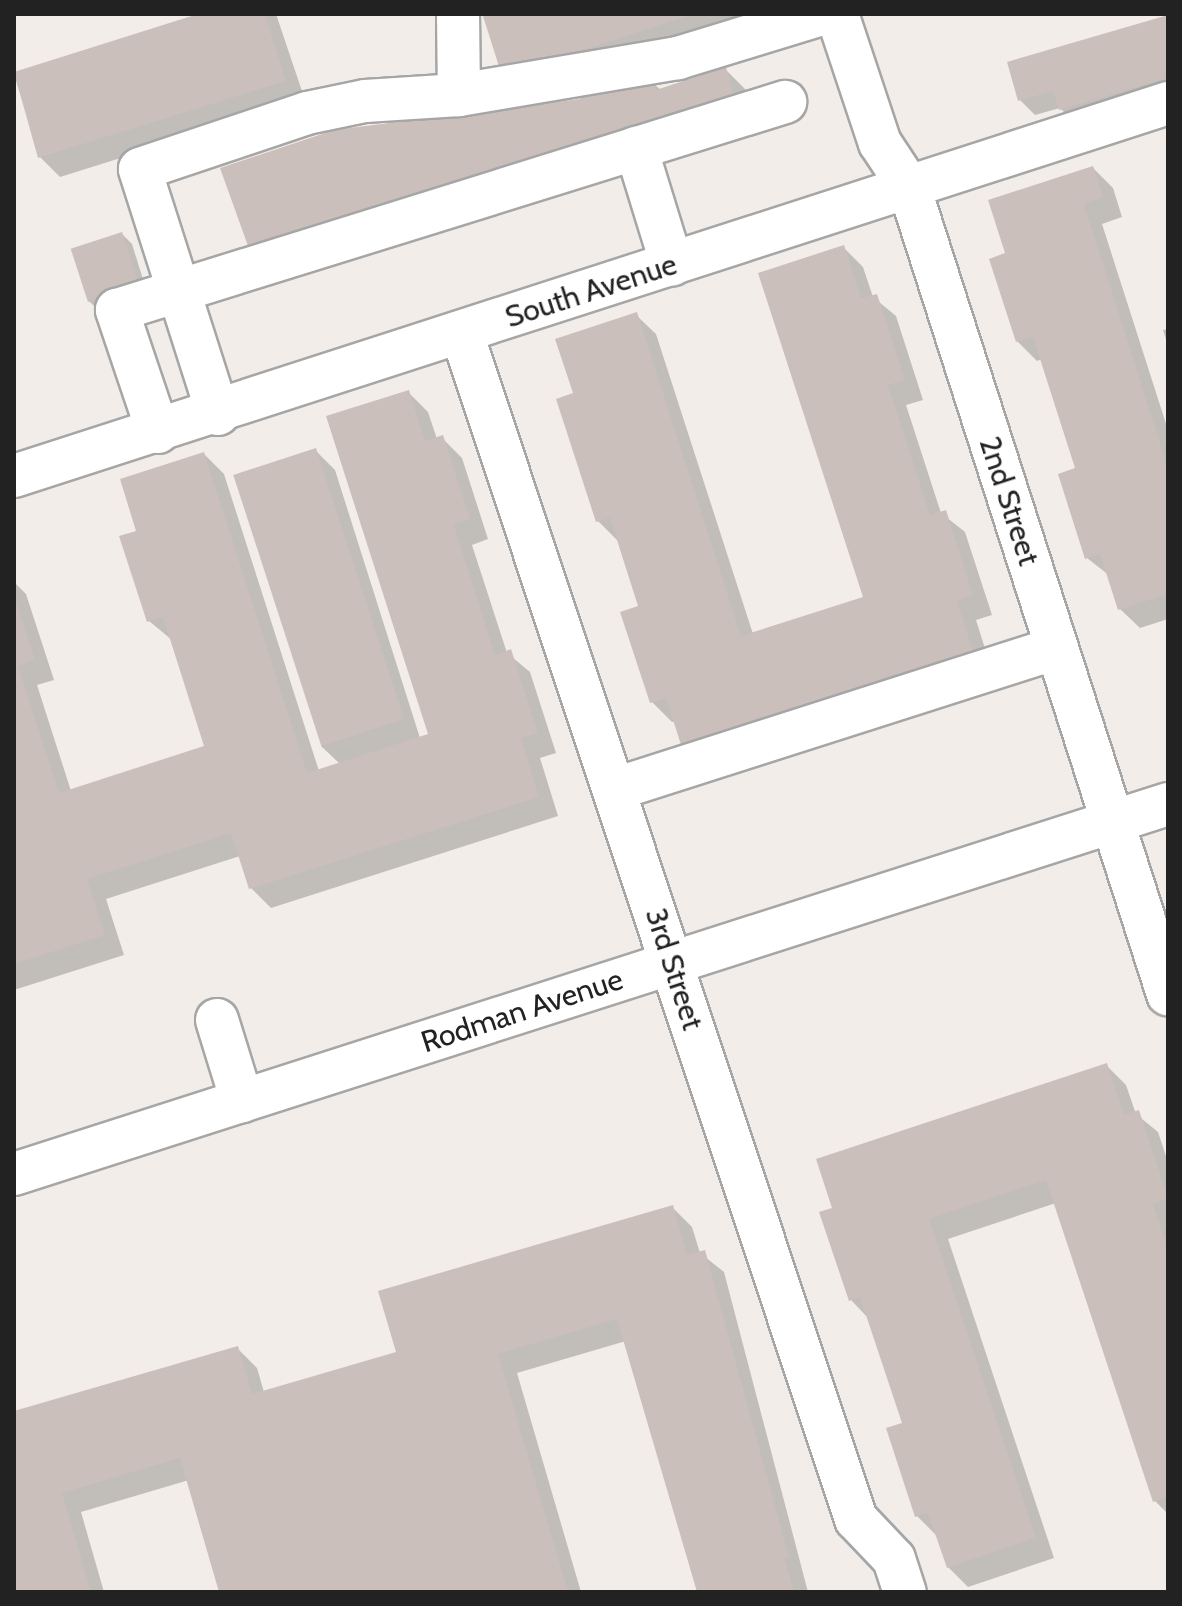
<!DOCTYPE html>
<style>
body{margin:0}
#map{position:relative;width:1182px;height:1606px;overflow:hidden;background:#f2ede8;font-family:Cabin,sans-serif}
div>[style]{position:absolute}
.shadow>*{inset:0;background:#0003}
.building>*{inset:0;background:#cabfbb;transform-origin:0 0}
.roads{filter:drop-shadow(2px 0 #a6a6a6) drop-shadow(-2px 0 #a6a6a6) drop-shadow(0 2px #a6a6a6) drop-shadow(0 -2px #a6a6a6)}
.minor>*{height:42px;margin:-21px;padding:0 21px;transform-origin:21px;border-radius:21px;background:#fff}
span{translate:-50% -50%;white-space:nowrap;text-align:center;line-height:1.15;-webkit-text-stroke:8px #fff;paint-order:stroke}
.street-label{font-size:30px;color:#222}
.frame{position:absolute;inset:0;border:16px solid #222;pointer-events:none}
</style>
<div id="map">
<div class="shadow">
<i style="clip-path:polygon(204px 14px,276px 14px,305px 100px,60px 177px,40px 157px,14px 74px)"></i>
<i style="clip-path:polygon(494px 14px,748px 14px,751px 22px,524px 95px)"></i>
<i style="clip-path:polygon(1168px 17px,1168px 97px,1076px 124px,1060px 108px,1035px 115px,1020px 100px)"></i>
<i style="clip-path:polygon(725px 69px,745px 89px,754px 120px,582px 101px,654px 84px,661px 90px)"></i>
<i style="clip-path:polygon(1093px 168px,1113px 188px,1122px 217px,1102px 224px,1168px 430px,1168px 619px,1140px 628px,1120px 609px,1110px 576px,1087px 558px,1078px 469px,1042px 359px,1037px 361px,1017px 341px,1007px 255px)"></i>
<i style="clip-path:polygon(122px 234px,132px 244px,148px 295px,99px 311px,89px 301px)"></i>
<i style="clip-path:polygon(843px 247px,863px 267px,873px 297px,896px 316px,923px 400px,906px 405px,941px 513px,965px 532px,992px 615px,976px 620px,994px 677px,672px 722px,652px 702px,641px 607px,618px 541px,598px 521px,576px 395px,636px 315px,656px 334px,753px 634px,865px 598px)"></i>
<i style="clip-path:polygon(1168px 329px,1168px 346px,1163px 330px)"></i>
<i style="clip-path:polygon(408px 392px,428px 412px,437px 439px,442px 438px,462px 458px,488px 539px,472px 545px,507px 653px,530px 672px,556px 753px,540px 758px,558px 816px,271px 908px,251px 888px,240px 856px,106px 899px,124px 955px,14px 990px,14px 582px,26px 594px,54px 680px,37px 685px,71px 791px,206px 748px,172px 640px,149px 621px,138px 532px,204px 454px,224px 474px,319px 771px,340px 764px,321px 746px,315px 450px,335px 470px,420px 738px,430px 735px)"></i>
<i style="clip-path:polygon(1106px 1065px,1126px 1085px,1136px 1114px,1158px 1132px,1168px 1162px,1168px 1514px,1155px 1501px,1056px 1203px,948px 1239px,1054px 1558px,968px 1587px,948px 1567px,937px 1536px,917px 1516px,904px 1424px,869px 1319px,851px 1300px,835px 1209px)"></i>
<i style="clip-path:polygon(672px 1207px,692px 1227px,700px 1253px,724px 1272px,808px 1592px,699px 1592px,626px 1341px,517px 1373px,581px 1592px,222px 1592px,189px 1480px,81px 1512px,104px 1592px,14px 1592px,14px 1413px,237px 1348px,257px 1368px,264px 1392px,398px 1353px)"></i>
</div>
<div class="building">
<i style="clip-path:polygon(198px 14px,265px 14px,286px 81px,38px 158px,14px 72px)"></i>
<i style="clip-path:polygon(694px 14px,502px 76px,483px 16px,488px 14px)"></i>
<i style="clip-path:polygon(1168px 15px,1168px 78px,1059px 110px,1053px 91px,1018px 101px,1007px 62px)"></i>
<i style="clip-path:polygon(726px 67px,735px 100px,252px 257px,220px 168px,334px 130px,580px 99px,581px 92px,655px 82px,656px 90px)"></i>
<i style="clip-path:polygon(1093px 166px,1103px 197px,1084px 204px,1168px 468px,1168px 594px,1118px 610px,1100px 554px,1085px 559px,1058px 474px,1075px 468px,1033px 337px,1016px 342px,989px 259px,1005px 253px,988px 200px)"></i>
<i style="left:122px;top:232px;width:56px;height:54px;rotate:72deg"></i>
<i style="clip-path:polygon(844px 245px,861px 298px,877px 294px,905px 380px,888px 385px,930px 515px,946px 510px,973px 595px,957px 601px,975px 657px,683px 751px,666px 698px,650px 703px,620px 612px,638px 606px,610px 518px,596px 522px,556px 399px,573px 393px,555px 339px,637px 312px,741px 636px,863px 597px,758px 273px)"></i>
<i style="clip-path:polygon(409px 390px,425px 441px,443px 435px,470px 519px,454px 525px,495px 655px,511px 649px,538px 733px,521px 738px,539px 797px,249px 889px,231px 833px,87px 879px,105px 935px,14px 964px,14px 596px,35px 660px,18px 666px,59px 793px,204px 746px,163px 617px,147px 622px,119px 536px,136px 531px,120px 479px,204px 452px,307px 773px,428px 734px,326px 416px)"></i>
<i style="left:316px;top:448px;width:285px;height:87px;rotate:72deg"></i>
<i style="clip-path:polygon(1107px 1063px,1124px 1115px,1139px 1110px,1168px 1198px,1153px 1205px,1168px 1250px,1168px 1497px,1153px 1502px,1046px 1180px,929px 1219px,1036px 1538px,947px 1568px,928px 1513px,915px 1517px,886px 1428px,902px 1423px,860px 1297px,849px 1301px,819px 1212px,832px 1208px,816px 1159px)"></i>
<i style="clip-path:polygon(673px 1205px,687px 1255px,705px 1250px,789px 1557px,784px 1558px,794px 1592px,697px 1592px,617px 1319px,498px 1354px,568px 1592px,219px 1592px,180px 1458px,62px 1493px,91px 1592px,14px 1592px,14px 1411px,238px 1346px,252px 1394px,396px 1352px,378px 1291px)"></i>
</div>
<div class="roads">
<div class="minor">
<i style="left:458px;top:14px;width:81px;rotate:89.3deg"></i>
<i style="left:837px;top:14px;width:136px;rotate:71.6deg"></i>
<i style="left:880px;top:143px;width:53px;rotate:56.6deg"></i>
<i style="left:909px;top:187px;width:848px;rotate:72.21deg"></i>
<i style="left:636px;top:148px;width:122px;rotate:72.9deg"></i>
<i style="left:462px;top:334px;width:1249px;rotate:71.61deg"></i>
<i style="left:856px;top:1519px;width:55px;rotate:46.5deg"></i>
<i style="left:894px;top:1559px;width:35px;rotate:72deg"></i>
<i style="left:218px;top:414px;width:257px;rotate:-107.7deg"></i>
<i style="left:140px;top:169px;width:176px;rotate:-18.5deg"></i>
<i style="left:307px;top:113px;width:59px;rotate:-11.7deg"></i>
<i style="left:365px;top:101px;width:94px;rotate:-3.7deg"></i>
<i style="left:459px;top:95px;width:222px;rotate:-9.6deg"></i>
<i style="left:678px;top:58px;width:151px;rotate:-17deg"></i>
<i style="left:158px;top:432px;width:129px;rotate:-108.6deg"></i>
<i style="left:117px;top:310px;width:700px;rotate:-17.3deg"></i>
<i style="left:14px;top:476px;width:1213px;rotate:-17.91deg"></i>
<i style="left:615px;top:789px;width:463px;rotate:-17.7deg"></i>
<i style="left:217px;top:1020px;width:85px;rotate:72.8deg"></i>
<i style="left:14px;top:1174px;width:1212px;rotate:-17.78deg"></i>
</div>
</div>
<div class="street-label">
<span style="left:591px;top:291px;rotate:-18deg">South Avenue</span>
<span style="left:1009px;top:501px;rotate:72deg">2nd Street</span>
<span style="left:674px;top:969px;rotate:72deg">3rd Street</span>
<span style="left:522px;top:1011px;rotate:-18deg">Rodman Avenue</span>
</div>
<div class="frame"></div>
</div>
